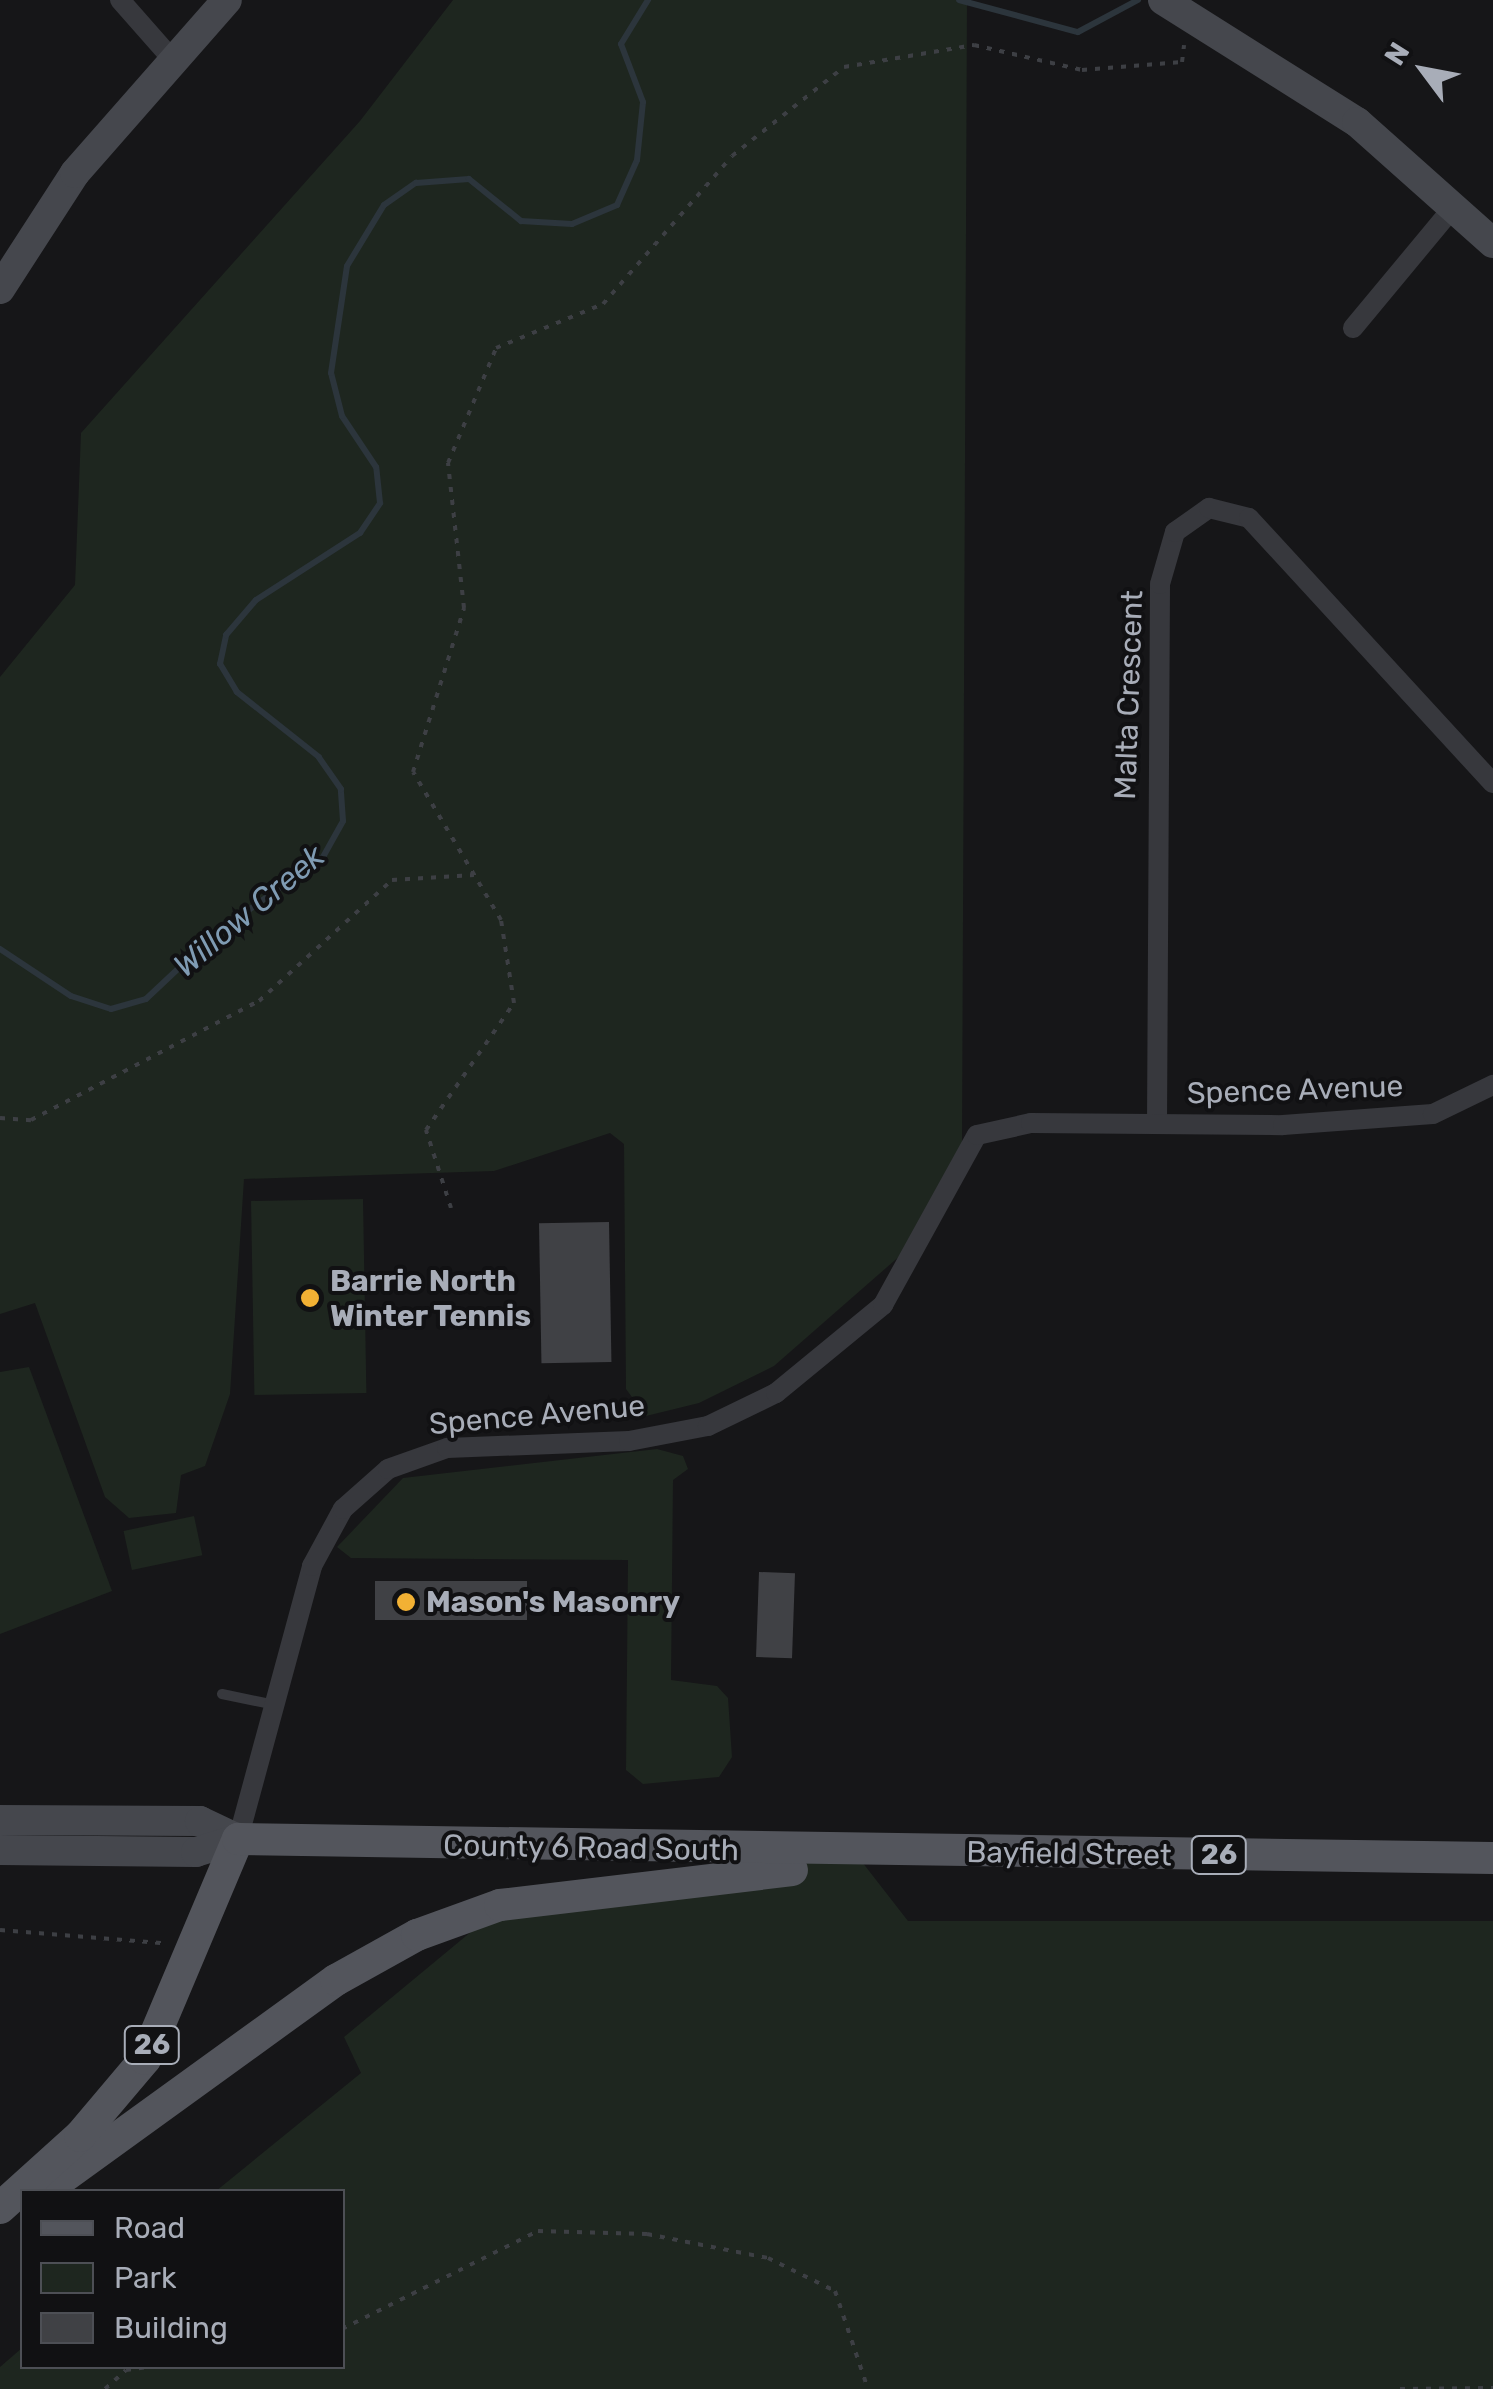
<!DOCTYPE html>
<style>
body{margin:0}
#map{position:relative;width:1493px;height:2389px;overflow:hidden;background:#161618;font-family:Rubik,sans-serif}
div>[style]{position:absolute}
.green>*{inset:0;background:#1e261f;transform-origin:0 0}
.stream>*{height:6px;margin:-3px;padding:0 3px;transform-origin:3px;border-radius:3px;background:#2c353c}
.building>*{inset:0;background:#404145;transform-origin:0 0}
.path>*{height:4px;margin-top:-2px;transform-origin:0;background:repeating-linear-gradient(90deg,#3d3f44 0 5px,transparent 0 13px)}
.lane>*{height:10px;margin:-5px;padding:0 5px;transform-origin:5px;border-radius:5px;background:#37383d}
.street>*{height:20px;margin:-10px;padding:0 10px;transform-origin:10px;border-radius:10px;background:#37383d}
.secondary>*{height:30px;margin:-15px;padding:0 15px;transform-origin:15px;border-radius:15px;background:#45474d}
.primary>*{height:32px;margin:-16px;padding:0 16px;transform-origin:16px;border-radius:16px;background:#53555c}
.dots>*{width:28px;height:28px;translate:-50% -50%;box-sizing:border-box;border:5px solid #111113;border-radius:50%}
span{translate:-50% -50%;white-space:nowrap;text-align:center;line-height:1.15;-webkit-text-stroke:8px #111113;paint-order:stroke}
.shield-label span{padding:2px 8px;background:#111113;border:2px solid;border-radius:8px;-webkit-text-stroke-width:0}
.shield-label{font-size:28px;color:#a8adb8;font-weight:700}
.street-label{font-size:30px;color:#a8adb8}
.poi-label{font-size:30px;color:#a8adb8;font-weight:700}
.left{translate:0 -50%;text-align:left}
.water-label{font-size:32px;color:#7f9bb3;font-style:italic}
.legend{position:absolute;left:20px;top:2189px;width:325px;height:180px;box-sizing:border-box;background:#111113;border:2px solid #4d4f55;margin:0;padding:12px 18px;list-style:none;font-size:30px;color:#a8adb8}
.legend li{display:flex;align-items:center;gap:20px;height:50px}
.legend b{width:50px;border:2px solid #4d4f55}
.north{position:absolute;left:1373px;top:20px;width:100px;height:100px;-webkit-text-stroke:8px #111113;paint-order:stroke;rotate:302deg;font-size:28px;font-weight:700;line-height:40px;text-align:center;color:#a8adb8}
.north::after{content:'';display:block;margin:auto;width:35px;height:45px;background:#a8adb8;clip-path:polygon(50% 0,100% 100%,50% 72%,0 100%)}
</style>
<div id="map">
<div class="green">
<i style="clip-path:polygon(453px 0,967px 0,962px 1147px,910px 1247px,774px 1366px,699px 1403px,646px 1416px,626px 1389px,624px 1144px,610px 1133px,494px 1171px,244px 1179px,230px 1394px,205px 1466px,181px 1475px,176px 1513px,129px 1518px,105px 1497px,35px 1303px,0 1314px,0 677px,75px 585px,81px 433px,360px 121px)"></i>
<i style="left:363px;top:1199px;width:194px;height:112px;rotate:89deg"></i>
<i style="clip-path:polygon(29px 1367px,112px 1591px,0 1634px,0 1372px)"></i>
<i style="clip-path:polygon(657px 1449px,683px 1456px,688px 1469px,673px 1480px,671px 1680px,717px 1686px,728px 1698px,732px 1757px,719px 1777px,643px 1784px,626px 1770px,628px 1560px,351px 1558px,337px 1547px,403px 1478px)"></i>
<i style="left:194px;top:1516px;width:40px;height:72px;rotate:78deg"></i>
<i style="clip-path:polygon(859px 1858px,908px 1921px,1493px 1921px,1493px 2389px,0 2389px,0 2367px,22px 2348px,22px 2366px,342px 2366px,342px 2192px,216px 2191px,361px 2073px,344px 2037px,525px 1887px)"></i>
</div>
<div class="stream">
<i style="left:959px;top:0;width:123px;rotate:15.1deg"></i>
<i style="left:1078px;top:32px;width:68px;rotate:-28.1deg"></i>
<i style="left:0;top:949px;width:85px;rotate:33.5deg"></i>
<i style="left:71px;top:996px;width:42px;rotate:18deg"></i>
<i style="left:111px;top:1009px;width:36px;rotate:-16deg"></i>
<i style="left:146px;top:999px;width:95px;rotate:-43.3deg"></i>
<i style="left:215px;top:934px;width:133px;rotate:-35.5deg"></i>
<i style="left:323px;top:857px;width:41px;rotate:-60.9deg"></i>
<i style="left:343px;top:821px;width:32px;rotate:-94deg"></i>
<i style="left:341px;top:789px;width:39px;rotate:-125deg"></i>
<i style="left:319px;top:757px;width:105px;rotate:-141.6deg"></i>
<i style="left:237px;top:692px;width:33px;rotate:-121deg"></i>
<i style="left:220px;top:664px;width:30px;rotate:-78deg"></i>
<i style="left:226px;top:635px;width:46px;rotate:-49.4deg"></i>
<i style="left:256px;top:600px;width:124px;rotate:-32.8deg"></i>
<i style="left:360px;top:533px;width:36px;rotate:-56deg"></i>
<i style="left:380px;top:503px;width:36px;rotate:-96deg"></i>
<i style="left:376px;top:467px;width:61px;rotate:-123.7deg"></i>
<i style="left:342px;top:416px;width:44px;rotate:-104.3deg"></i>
<i style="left:331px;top:373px;width:108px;rotate:-81.5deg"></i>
<i style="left:347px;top:266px;width:71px;rotate:-58.8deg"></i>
<i style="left:384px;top:205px;width:39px;rotate:-35deg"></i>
<i style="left:416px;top:183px;width:53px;rotate:-4.3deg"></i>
<i style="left:469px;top:179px;width:67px;rotate:38.9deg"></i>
<i style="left:521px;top:221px;width:51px;rotate:3.4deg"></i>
<i style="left:572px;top:224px;width:49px;rotate:-22.9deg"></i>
<i style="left:617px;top:205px;width:49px;rotate:-66deg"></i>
<i style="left:637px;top:160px;width:58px;rotate:-84.1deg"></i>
<i style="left:643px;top:102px;width:62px;rotate:-110.8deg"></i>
<i style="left:621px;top:44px;width:52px;rotate:-58.5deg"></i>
</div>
<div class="building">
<i style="left:609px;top:1222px;width:140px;height:70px;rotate:89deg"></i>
<i style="left:759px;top:1572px;width:36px;height:85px;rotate:2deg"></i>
<i style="left:375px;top:1581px;width:152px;height:39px"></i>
</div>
<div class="path">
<i style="left:0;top:1118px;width:31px;rotate:4deg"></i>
<i style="left:31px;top:1120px;width:257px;rotate:-27.6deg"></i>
<i style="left:259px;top:1001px;width:180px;rotate:-42.3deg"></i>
<i style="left:392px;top:880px;width:82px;rotate:-3.5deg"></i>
<i style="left:451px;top:1208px;width:82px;rotate:-107.8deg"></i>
<i style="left:426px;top:1130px;width:155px;rotate:-55.3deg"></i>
<i style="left:514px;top:1003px;width:84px;rotate:-98.9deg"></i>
<i style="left:501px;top:920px;width:172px;rotate:-120.7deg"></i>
<i style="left:413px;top:772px;width:172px;rotate:-72.7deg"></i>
<i style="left:464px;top:608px;width:146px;rotate:-96.3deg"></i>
<i style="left:448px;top:463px;width:125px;rotate:-67.3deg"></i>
<i style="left:496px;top:348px;width:116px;rotate:-22.4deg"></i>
<i style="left:603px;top:304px;width:196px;rotate:-48.9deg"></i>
<i style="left:732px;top:156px;width:143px;rotate:-38.5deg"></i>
<i style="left:844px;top:67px;width:132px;rotate:-9.6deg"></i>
<i style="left:974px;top:45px;width:111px;rotate:13deg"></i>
<i style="left:1082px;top:70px;width:100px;rotate:-4.6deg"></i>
<i style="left:1182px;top:62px;width:17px;rotate:-83deg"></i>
<i style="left:0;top:1930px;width:164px;rotate:4.6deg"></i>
<i style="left:342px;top:2329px;width:219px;rotate:-26.6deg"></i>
<i style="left:538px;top:2231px;width:109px;rotate:1.6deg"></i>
<i style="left:647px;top:2234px;width:123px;rotate:11.2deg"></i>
<i style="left:768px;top:2258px;width:75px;rotate:26.2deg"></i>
<i style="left:835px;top:2291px;width:103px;rotate:71.4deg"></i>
<i style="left:105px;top:2389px;width:28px;rotate:-42deg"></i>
<i style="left:126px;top:2370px;width:27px;rotate:-8deg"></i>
<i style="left:1400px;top:2389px;width:93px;rotate:-0.6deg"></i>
</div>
<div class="lane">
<i style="left:222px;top:1694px;width:54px;rotate:11.7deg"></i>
</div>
<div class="street">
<i style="left:120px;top:0;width:79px;rotate:48.6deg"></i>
<i style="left:1353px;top:328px;width:160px;rotate:-50.3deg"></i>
<i style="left:1157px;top:1124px;width:540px;rotate:-89.68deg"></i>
<i style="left:1160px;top:584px;width:54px;rotate:-73.9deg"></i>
<i style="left:1175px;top:532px;width:42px;rotate:-35.2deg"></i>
<i style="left:1209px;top:508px;width:41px;rotate:14deg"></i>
<i style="left:1249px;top:518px;width:360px;rotate:47.4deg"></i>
<i style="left:238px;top:1839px;width:283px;rotate:-74.8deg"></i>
<i style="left:312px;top:1566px;width:65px;rotate:-61.5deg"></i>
<i style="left:343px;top:1509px;width:60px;rotate:-41.6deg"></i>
<i style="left:388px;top:1469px;width:63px;rotate:-19.6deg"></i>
<i style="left:447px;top:1448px;width:182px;rotate:-2.2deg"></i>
<i style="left:629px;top:1441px;width:80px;rotate:-10.8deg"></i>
<i style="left:708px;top:1426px;width:76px;rotate:-25.9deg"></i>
<i style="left:776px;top:1393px;width:139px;rotate:-39.4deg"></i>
<i style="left:883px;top:1305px;width:194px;rotate:-61.1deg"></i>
<i style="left:977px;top:1135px;width:55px;rotate:-12.5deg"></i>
<i style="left:1031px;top:1123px;width:252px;rotate:0.5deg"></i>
<i style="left:1283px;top:1125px;width:150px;rotate:-4.2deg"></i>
<i style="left:1433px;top:1114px;width:67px;rotate:-25.8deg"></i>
</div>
<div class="secondary">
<i style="left:1163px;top:0;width:229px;rotate:32.2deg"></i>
<i style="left:1357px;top:122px;width:182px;rotate:41.7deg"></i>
<i style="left:0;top:289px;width:138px;rotate:-57.1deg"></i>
<i style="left:75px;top:173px;width:230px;rotate:-48.7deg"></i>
<i style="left:0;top:1820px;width:200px;rotate:0.3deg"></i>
<i style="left:200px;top:1821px;width:42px;rotate:25.3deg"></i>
<i style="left:0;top:1850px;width:196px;rotate:0.6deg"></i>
<i style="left:196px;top:1852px;width:44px;rotate:-17.2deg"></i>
</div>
<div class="primary">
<i style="left:47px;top:2189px;width:357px;rotate:-35.9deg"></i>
<i style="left:336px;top:1980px;width:93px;rotate:-29.1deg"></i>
<i style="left:417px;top:1935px;width:88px;rotate:-19.9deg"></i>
<i style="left:500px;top:1905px;width:294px;rotate:-6.8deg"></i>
<i style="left:0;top:2208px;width:108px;rotate:-42deg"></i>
<i style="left:80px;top:2136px;width:101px;rotate:-49.8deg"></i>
<i style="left:145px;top:2059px;width:239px;rotate:-67.1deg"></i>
<i style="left:238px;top:1839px;width:1255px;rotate:0.87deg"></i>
</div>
<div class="dots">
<i style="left:310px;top:1298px;background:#f2b134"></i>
<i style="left:406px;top:1602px;background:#f2b134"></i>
</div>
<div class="shield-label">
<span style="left:1219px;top:1855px">26</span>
<span style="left:152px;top:2045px">26</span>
</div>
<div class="street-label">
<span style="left:1129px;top:695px;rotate:-88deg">Malta Crescent</span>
<span style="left:1295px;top:1090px;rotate:-2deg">Spence Avenue</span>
<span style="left:537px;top:1415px;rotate:-5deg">Spence Avenue</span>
<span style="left:591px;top:1848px;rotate:1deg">County 6 Road South</span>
<span style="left:1069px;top:1854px;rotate:1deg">Bayfield Street</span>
</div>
<div class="poi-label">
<span class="left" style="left:330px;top:1298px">Barrie North<br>Winter Tennis</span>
<span class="left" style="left:426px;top:1602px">Mason's Masonry</span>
</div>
<div class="water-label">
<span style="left:249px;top:911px;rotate:-40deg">Willow Creek</span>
</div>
<ul class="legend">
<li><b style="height:12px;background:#53555c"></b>Road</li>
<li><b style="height:28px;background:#1e261f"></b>Park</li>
<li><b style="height:28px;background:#404145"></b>Building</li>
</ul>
<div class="north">N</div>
</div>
